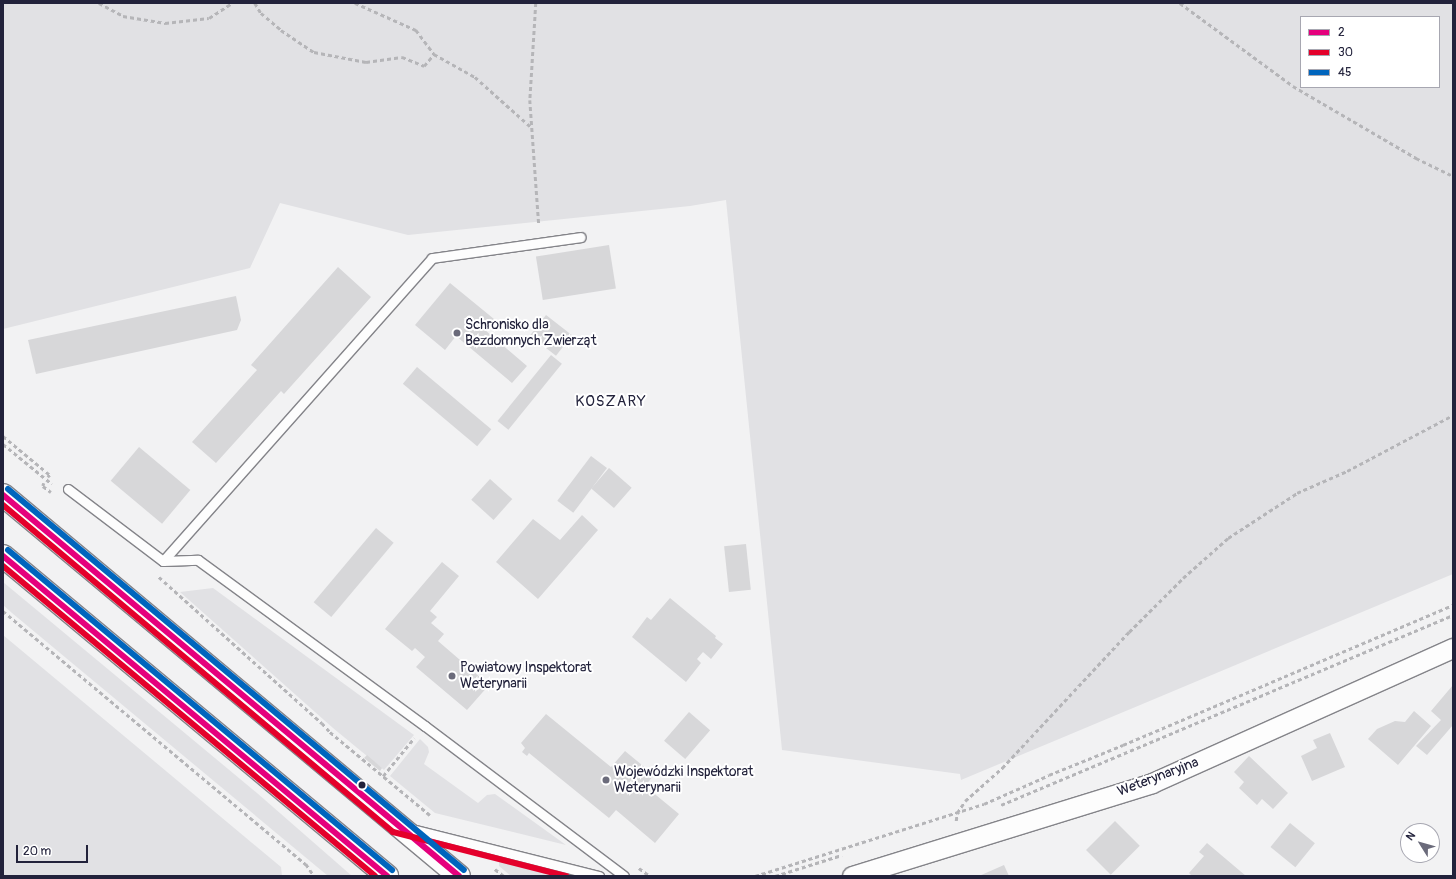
<!DOCTYPE html>
<meta charset="utf-8">
<style>
body{margin:0}
#map{position:relative;width:1456px;height:879px;overflow:hidden;background:#f2f2f3;font-family:Pangolin,sans-serif}
div>[style]{position:absolute}
.green>*{inset:0;background:#e1e1e4}
.building>*{inset:0;background:#d7d7d9;transform-origin:0 0}
.path>*{height:2.5px;margin-top:-1.25px;transform-origin:0;background:repeating-linear-gradient(90deg,#b5b5b8 0 4px,transparent 0 7px)}
.roads{filter:drop-shadow(1px 0 #848489) drop-shadow(-1px 0 #848489) drop-shadow(0 1px #848489) drop-shadow(0 -1px #848489)}
.service>*{height:9px;margin:-4.5px;padding:0 4.5px;transform-origin:4.5px;border-radius:4.5px;background:#fdfdfd}
.minor>*{height:19px;margin:-9.5px;padding:0 9.5px;transform-origin:9.5px;border-radius:9.5px;background:#fdfdfd}
.primary>*{height:22px;margin:-11px;padding:0 11px;transform-origin:11px;border-radius:11px;background:#fdfdfd}
.bus-1>*{height:6px;margin:-3px;padding:0 3px;transform-origin:3px;border-radius:3px;background:#e5007d}
.bus-2>*{height:6px;margin:-3px;padding:0 3px;transform-origin:3px;border-radius:3px;background:#e4002b}
.bus-3>*{height:6px;margin:-3px;padding:0 3px;transform-origin:3px;border-radius:3px;background:#0065bd}
.dots>*{width:11px;height:11px;translate:-50% -50%;box-sizing:border-box;border:2px solid #fff;border-radius:50%}
span{translate:-50% -50%;white-space:nowrap;text-align:center;line-height:1.15;-webkit-text-stroke:4px #fff;paint-order:stroke}
.poi-label{font-size:14px;color:#22223b}
.left{translate:0 -50%;text-align:left}
.street-label{font-size:14px;color:#22223b}
.neighbourhood-label{font-size:15px;color:#22223b;letter-spacing:1px}
.frame{position:absolute;inset:0;border:4px solid #22223b;pointer-events:none}
.legend{position:absolute;left:1300px;top:16px;width:140px;height:72px;box-sizing:border-box;background:#fff;border:1px solid #a7a7b1;margin:0;padding:5px 7px;list-style:none;font-size:12px;color:#22223b}
.legend li{display:flex;align-items:center;gap:8px;height:20px}
.legend b{width:20px;border:1px solid #a7a7b1}
.north{position:absolute;left:1400px;top:823px;width:40px;height:40px;box-sizing:border-box;background:#fff;border:1px solid #a7a7b1;border-radius:50%;rotate:307deg;font-size:11px;font-weight:700;line-height:16px;text-align:center;color:#22223b}
.north::after{content:'';display:block;margin:auto;width:14px;height:18px;background:#6b6b7b;clip-path:polygon(50% 0,100% 100%,50% 72%,0 100%)}
.scale{position:absolute;left:16px;top:845px;width:72px;height:18px;box-sizing:border-box;border:2px solid #22223b;border-top:0;padding-left:5px;font-size:12px;line-height:14px;white-space:nowrap;color:#22223b;-webkit-text-stroke:3px #fff;paint-order:stroke}
</style>
<div id="map">
<div class="green">
<i style="clip-path:polygon(evenodd,3px 3px,1453px 3px,1453px 574px,961px 780px,960px 774px,782px 750px,726px 200px,690px 206px,408px 235px,280px 203px,250px 268px,3px 329px,3px 3px,1301px 17px,1439px 17px,1439px 87px,1301px 87px,1301px 17px)"></i>
<i style="clip-path:polygon(3px 582px,257px 793px,352px 876px,328px 876px,12px 613px,3px 605px)"></i>
<i style="clip-path:polygon(213px 588px,414px 735px,384px 770px,333px 728px,180px 592px)"></i>
<i style="clip-path:polygon(3px 635px,281px 867px,282px 876px,3px 876px)"></i>
<i style="clip-path:polygon(420px 739px,428px 747px,429px 752px,424px 764px,478px 803px,487px 795px,495px 794px,566px 845px,435px 813px,390px 776px)"></i>
<i style="clip-path:polygon(499px 861px,561px 876px,511px 876px,499px 866px)"></i>
</div>
<div class="building">
<i style="left:609px;top:245px;width:44px;height:74px;rotate:81deg"></i>
<i style="clip-path:polygon(338px 267px,371px 297px,284px 394px,281px 391px,216px 463px,192px 442px,257px 370px,251px 365px)"></i>
<i style="clip-path:polygon(450px 283px,494px 319px,485px 330px,527px 366px,512px 383px,456px 336px,445px 350px,415px 325px)"></i>
<i style="clip-path:polygon(236px 296px,241px 320px,237px 330px,36px 374px,28px 340px)"></i>
<i style="left:546px;top:315px;width:33px;height:26px;rotate:38deg"></i>
<i style="left:551px;top:355px;width:14px;height:85px;rotate:39deg"></i>
<i style="left:417px;top:367px;width:97px;height:22px;rotate:40deg"></i>
<i style="left:139px;top:447px;width:67px;height:44px;rotate:40deg"></i>
<i style="left:591px;top:456px;width:20px;height:56px;rotate:37deg"></i>
<i style="left:609px;top:468px;width:30px;height:27px;rotate:41deg"></i>
<i style="left:490px;top:479px;width:30px;height:28px;rotate:42deg"></i>
<i style="clip-path:polygon(582px 515px,598px 530px,538px 599px,496px 562px,533px 519px,560px 540px)"></i>
<i style="left:376px;top:528px;width:23px;height:97px;rotate:40deg"></i>
<i style="left:746px;top:544px;width:46px;height:22px;rotate:84deg"></i>
<i style="clip-path:polygon(442px 562px,459px 576px,430px 611px,437px 617px,431px 623px,444px 634px,438px 641px,489px 685px,467px 710px,416px 667px,425px 657px,415px 648px,412px 651px,385px 629px)"></i>
<i style="clip-path:polygon(670px 598px,716px 636px,715px 638px,723px 644px,711px 659px,703px 652px,697px 659px,701px 663px,686px 682px,632px 637px,647px 617px,651px 620px)"></i>
<i style="clip-path:polygon(1453px 685px,1453px 725px,1427px 755px,1416px 746px,1441px 720px,1431px 711px)"></i>
<i style="clip-path:polygon(1414px 711px,1431px 726px,1398px 765px,1368px 739px,1377px 729px,1395px 721px,1405px 722px)"></i>
<i style="left:689px;top:712px;width:28px;height:38px;rotate:41deg"></i>
<i style="clip-path:polygon(546px 714px,611px 767px,625px 751px,654px 775px,645px 786px,679px 814px,655px 843px,616px 810px,609px 818px,529px 753px,527px 756px,522px 752px,525px 748px,521px 743px)"></i>
<i style="clip-path:polygon(1330px 733px,1345px 767px,1312px 781px,1301px 756px,1317px 748px,1313px 740px)"></i>
<i style="clip-path:polygon(367px 755px,382px 768px,380px 771px,364px 758px)"></i>
<i style="clip-path:polygon(1249px 756px,1288px 793px,1273px 809px,1262px 799px,1257px 805px,1239px 788px,1244px 782px,1234px 772px)"></i>
<i style="left:1115px;top:821px;width:35px;height:41px;rotate:45deg"></i>
<i style="left:1290px;top:823px;width:32px;height:31px;rotate:39deg"></i>
<i style="clip-path:polygon(1207px 843px,1246px 876px,1192px 876px,1189px 873px,1204px 856px,1199px 852px)"></i>
<i style="clip-path:polygon(1004px 865px,1009px 876px,979px 876px)"></i>
</div>
<div class="path">
<i style="left:99px;top:3px;width:27px;rotate:28deg"></i>
<i style="left:123px;top:16px;width:43px;rotate:9.5deg"></i>
<i style="left:165px;top:23px;width:44px;rotate:-6.5deg"></i>
<i style="left:209px;top:18px;width:27px;rotate:-33deg"></i>
<i style="left:255px;top:3px;width:12px;rotate:59deg"></i>
<i style="left:261px;top:13px;width:26px;rotate:40deg"></i>
<i style="left:281px;top:30px;width:40px;rotate:34deg"></i>
<i style="left:314px;top:52px;width:53px;rotate:10.9deg"></i>
<i style="left:366px;top:62px;width:36px;rotate:-8deg"></i>
<i style="left:402px;top:57px;width:24px;rotate:22deg"></i>
<i style="left:424px;top:66px;width:16px;rotate:-50deg"></i>
<i style="left:355px;top:3px;width:67px;rotate:23.9deg"></i>
<i style="left:416px;top:30px;width:30px;rotate:53deg"></i>
<i style="left:434px;top:54px;width:47px;rotate:29.3deg"></i>
<i style="left:475px;top:77px;width:75px;rotate:41.8deg"></i>
<i style="left:536px;top:3px;width:97px;rotate:93.5deg"></i>
<i style="left:530px;top:100px;width:126px;rotate:85.9deg"></i>
<i style="left:1180px;top:3px;width:140px;rotate:36.3deg"></i>
<i style="left:1293px;top:86px;width:143px;rotate:30.3deg"></i>
<i style="left:1416px;top:158px;width:41px;rotate:25.9deg"></i>
<i style="left:3px;top:436px;width:61px;rotate:39.7deg"></i>
<i style="left:50px;top:475px;width:3px;rotate:135deg"></i>
<i style="left:3px;top:444px;width:63px;rotate:39.2deg"></i>
<i style="left:44px;top:483px;width:3px;rotate:108deg"></i>
<i style="left:43px;top:486px;width:10px;rotate:37deg"></i>
<i style="left:159px;top:577px;width:219px;rotate:41.9deg"></i>
<i style="left:322px;top:723px;width:12px;rotate:48deg"></i>
<i style="left:330px;top:732px;width:130px;rotate:39.7deg"></i>
<i style="left:3px;top:611px;width:395px;rotate:39.9deg"></i>
<i style="left:306px;top:864px;width:14px;rotate:56deg"></i>
<i style="left:383px;top:776px;width:49px;rotate:-50.8deg"></i>
<i style="left:1001px;top:805px;width:490px;rotate:-22.8deg"></i>
<i style="left:956px;top:821px;width:8px;rotate:-83deg"></i>
<i style="left:957px;top:813px;width:14px;rotate:-56deg"></i>
<i style="left:965px;top:801px;width:50px;rotate:-41.7deg"></i>
<i style="left:1002px;top:768px;width:186px;rotate:-47deg"></i>
<i style="left:1129px;top:632px;width:76px;rotate:-45deg"></i>
<i style="left:1183px;top:578px;width:60px;rotate:-41.6deg"></i>
<i style="left:1228px;top:538px;width:82px;rotate:-33.1deg"></i>
<i style="left:1297px;top:493px;width:55px;rotate:-23.7deg"></i>
<i style="left:1347px;top:471px;width:120px;rotate:-27.8deg"></i>
<i style="left:639px;top:868px;width:14px;rotate:36deg"></i>
<i style="left:495px;top:869px;width:11px;rotate:38deg"></i>
<i style="left:755px;top:876px;width:240px;rotate:-17.5deg"></i>
<i style="left:984px;top:804px;width:71px;rotate:-24deg"></i>
<i style="left:1049px;top:775px;width:80px;rotate:-22.1deg"></i>
<i style="left:1123px;top:745px;width:358px;rotate:-23deg"></i>
<i style="left:775px;top:876px;width:70px;rotate:-17.4deg"></i>
</div>
<div class="roads">
<div class="service">
<i style="left:68px;top:489px;width:119px;rotate:37.2deg"></i>
<i style="left:163px;top:561px;width:35px;rotate:-2deg"></i>
<i style="left:198px;top:560px;width:281px;rotate:36.2deg"></i>
<i style="left:425px;top:726px;width:249px;rotate:37deg"></i>
<i style="left:163px;top:561px;width:405px;rotate:-48.4deg"></i>
<i style="left:432px;top:258px;width:150px;rotate:-8deg"></i>
<i style="left:412px;top:829px;width:193px;rotate:14.1deg"></i>
</div>
<div class="minor">
<i style="left:852px;top:876px;width:314px;rotate:-17.2deg"></i>
<i style="left:1152px;top:783px;width:330px;rotate:-24.2deg"></i>
</div>
<div class="primary">
<i style="left:3px;top:495px;width:594px;rotate:39.88deg"></i>
<i style="left:3px;top:556px;width:500px;rotate:39.8deg"></i>
</div>
</div>
<div class="bus-1">
<i style="left:3px;top:495px;width:594px;rotate:39.88deg"></i>
<i style="left:3px;top:556px;width:500px;rotate:39.8deg"></i>
</div>
<div class="bus-2">
<i style="left:3px;top:505px;width:509px;rotate:39.98deg"></i>
<i style="left:393px;top:832px;width:179px;rotate:14.3deg"></i>
<i style="left:3px;top:566px;width:484px;rotate:39.8deg"></i>
</div>
<div class="bus-3">
<i style="left:8px;top:489px;width:594px;rotate:39.88deg"></i>
<i style="left:8px;top:550px;width:500px;rotate:39.8deg"></i>
</div>
<div class="dots">
<i style="left:457px;top:333px;background:#6b6b7b"></i>
<i style="left:452px;top:676px;background:#6b6b7b"></i>
<i style="left:606px;top:780px;background:#6b6b7b"></i>
<i style="left:362px;top:785px;background:#22223b"></i>
</div>
<div class="poi-label">
<span class="left" style="left:465px;top:333px">Schronisko dla<br>Bezdomnych Zwierząt</span>
<span class="left" style="left:460px;top:676px">Powiatowy Inspektorat<br>Weterynarii</span>
<span class="left" style="left:614px;top:780px">Wojewódzki Inspektorat<br>Weterynarii</span>
</div>
<div class="street-label">
<span style="left:1158px;top:777px;rotate:-21deg">Weterynaryjna</span>
</div>
<div class="neighbourhood-label">
<span style="left:611px;top:402px">KOSZARY</span>
</div>
<div class="frame"></div>
<ul class="legend">
<li><b style="height:5px;background:#e5007d"></b>2</li>
<li><b style="height:5px;background:#e4002b"></b>30</li>
<li><b style="height:5px;background:#0065bd"></b>45</li>
</ul>
<div class="north">N</div>
<div class="scale">20 m</div>
</div>
